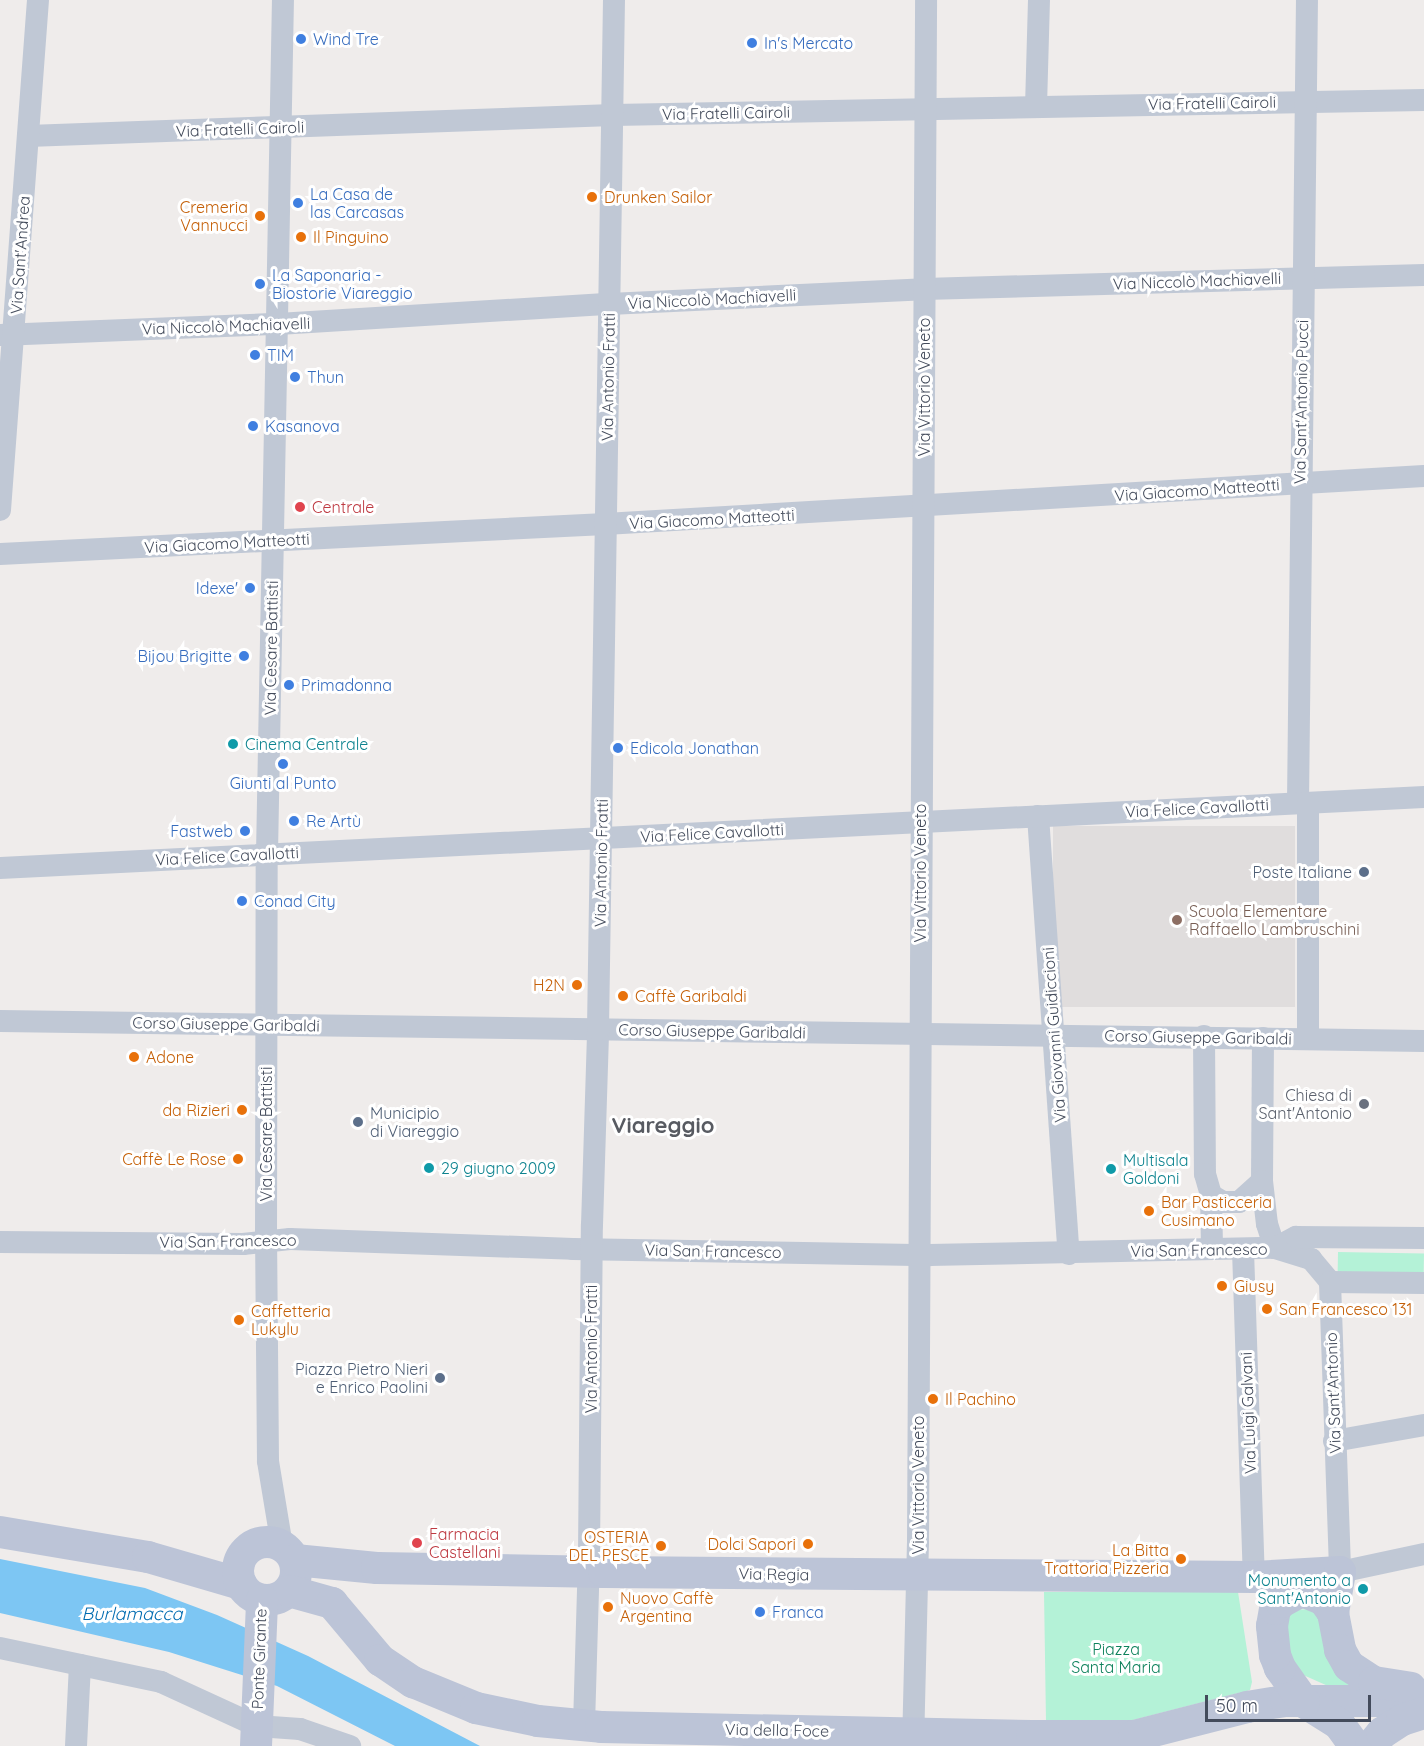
<!DOCTYPE html>
<meta charset="utf-8">
<style>
body{margin:0}
#map{position:relative;width:1424px;height:1746px;overflow:hidden;background:#efeceb;font-family:Quicksand,sans-serif}
div>[style]{position:absolute}
.education>*{inset:0;background:#e0dddd;transform-origin:0 0}
.green>*{inset:0;background:#b4f2d7;transform-origin:0 0}
.water>*{inset:0;background:#7dc6f3}
.street>*{height:22px;margin:-11px;padding:0 11px;transform-origin:11px;border-radius:11px;background:#c0c8d5}
.secondary>*{height:32px;margin:-16px;padding:0 16px;transform-origin:16px;border-radius:16px;background:#bcc4d7}
.secondary>.ring{margin:-16px;padding:0;box-sizing:content-box;background:none;border:32px solid #bcc4d7;border-radius:50%}
.dots>*{width:16px;height:16px;translate:-50% -50%;box-sizing:border-box;border:3px solid #fff;border-radius:50%}
span{translate:-50% -50%;white-space:nowrap;text-align:center;line-height:1.15;-webkit-text-stroke:6px #fff;paint-order:stroke}
.shop-label{font-size:16px;color:#366cbe}
.left{translate:0 -50%;text-align:left}
.right{translate:-100% -50%;text-align:right}
.street-label{font-size:16px;color:#434b5b}
.food-label{font-size:16px;color:#c56008}
.health-label{font-size:16px;color:#be3a42}
.culture-label{font-size:16px;color:#0d838f}
.service-label{font-size:16px;color:#4e5e75}
.education-label{font-size:16px;color:#785e54}
.worship-label{font-size:16px;color:#5b616d}
.park-label{font-size:16px;color:#0e825c}
.water-label{font-size:18px;color:#006cb1;font-style:italic}
.district-label{font-size:22px;color:#585b62;font-weight:700}
.scale{position:absolute;left:1205px;top:1695px;width:166px;height:27px;box-sizing:border-box;border:3px solid #434b5b;border-top:0;padding-left:8px;font-size:18px;line-height:21px;white-space:nowrap;color:#434b5b;-webkit-text-stroke:4px #fff;paint-order:stroke}
</style>
<div id="map">
<div class="education">
<i style="left:1295px;top:826px;width:181px;height:242px;rotate:90deg"></i>
</div>
<div class="green">
<i style="left:1338px;top:1252px;width:86px;height:21px;rotate:1deg"></i>
<i style="clip-path:polygon(1044px 1592px,1238px 1592px,1252px 1682px,1250px 1690px,1125px 1722px,1046px 1722px)"></i>
<i style="clip-path:polygon(1316px 1609px,1354px 1687px,1328px 1686px,1301px 1674px,1286px 1651px,1287px 1610px)"></i>
</div>
<div class="water">
<i style="clip-path:polygon(0 1559px,145px 1588px,217px 1615px,308px 1656px,480px 1746px,395px 1746px,277px 1686px,169px 1652px,0 1613px)"></i>
</div>
<div class="street">
<i style="left:1036px;top:107px;width:107px;rotate:-88.4deg"></i>
<i style="left:28px;top:136px;width:585px;rotate:-2.06deg"></i>
<i style="left:613px;top:115px;width:811px;rotate:-1.06deg"></i>
<i style="left:0;top:335px;width:278px;rotate:-2.3deg"></i>
<i style="left:278px;top:324px;width:332px;rotate:-3.5deg"></i>
<i style="left:609px;top:304px;width:315px;rotate:-2.7deg"></i>
<i style="left:924px;top:289px;width:500px;rotate:-1.6deg"></i>
<i style="left:0;top:510px;width:511px;rotate:-85.74deg"></i>
<i style="left:0;top:554px;width:606px;rotate:-2.84deg"></i>
<i style="left:605px;top:524px;width:820px;rotate:-3.35deg"></i>
<i style="left:1298px;top:803px;width:803px;rotate:-89.36deg"></i>
<i style="left:1038px;top:816px;width:439px;rotate:86deg"></i>
<i style="left:0;top:868px;width:1426px;rotate:-2.85deg"></i>
<i style="left:0;top:1021px;width:1424px;rotate:0.8deg"></i>
<i style="left:1204px;top:1036px;width:138px;rotate:89.6deg"></i>
<i style="left:1205px;top:1174px;width:22px;rotate:74deg"></i>
<i style="left:1211px;top:1195px;width:53px;rotate:88.9deg"></i>
<i style="left:1263px;top:1038px;width:143px;rotate:90.4deg"></i>
<i style="left:1262px;top:1181px;width:43px;rotate:83.4deg"></i>
<i style="left:1267px;top:1224px;width:25px;rotate:72deg"></i>
<i style="left:1275px;top:1248px;width:38px;rotate:17deg"></i>
<i style="left:1311px;top:1259px;width:30px;rotate:50deg"></i>
<i style="left:1330px;top:1282px;width:290px;rotate:88deg"></i>
<i style="left:1340px;top:1572px;width:86px;rotate:-12.1deg"></i>
<i style="left:1308px;top:1038px;width:235px;rotate:-90deg"></i>
<i style="left:1211px;top:1195px;width:14px;rotate:30deg"></i>
<i style="left:1223px;top:1202px;width:16px"></i>
<i style="left:1239px;top:1202px;width:31px;rotate:-42deg"></i>
<i style="left:0;top:1242px;width:243px;rotate:0.5deg"></i>
<i style="left:243px;top:1244px;width:47px;rotate:-6.1deg"></i>
<i style="left:290px;top:1239px;width:283px;rotate:2deg"></i>
<i style="left:573px;top:1249px;width:356px;rotate:1deg"></i>
<i style="left:929px;top:1255px;width:346px;rotate:-1.2deg"></i>
<i style="left:1275px;top:1248px;width:24px;rotate:-28deg"></i>
<i style="left:1296px;top:1237px;width:128px;rotate:0.4deg"></i>
<i style="left:1243px;top:1250px;width:327px;rotate:88.1deg"></i>
<i style="left:1330px;top:1282px;width:94px;rotate:0.6deg"></i>
<i style="left:1334px;top:1441px;width:91px;rotate:-10.1deg"></i>
<i style="left:282px;top:1546px;width:86px;rotate:-99.4deg"></i>
<i style="left:268px;top:1461px;width:218px;rotate:-90.5deg"></i>
<i style="left:266px;top:1243px;width:389px;rotate:-89.9deg"></i>
<i style="left:267px;top:854px;width:854px;rotate:-88.93deg"></i>
<i style="left:0;top:1648px;width:165px;rotate:11.9deg"></i>
<i style="left:161px;top:1682px;width:106px;rotate:24.6deg"></i>
<i style="left:257px;top:1726px;width:43px;rotate:4deg"></i>
<i style="left:300px;top:1729px;width:53px;rotate:18.8deg"></i>
<i style="left:584px;top:1725px;width:171px;rotate:-88.3deg"></i>
<i style="left:589px;top:1554px;width:329px;rotate:-89.5deg"></i>
<i style="left:592px;top:1225px;width:196px;rotate:-88.2deg"></i>
<i style="left:598px;top:1029px;width:1029px;rotate:-89.11deg"></i>
<i style="left:76px;top:1746px;width:81px;rotate:-87.2deg"></i>
<i style="left:913px;top:1746px;width:203px;rotate:-88.6deg"></i>
<i style="left:918px;top:1543px;width:1543px;rotate:-89.7deg"></i>
</div>
<div class="secondary">
<i style="left:0;top:1532px;width:150px;rotate:9.6deg"></i>
<i style="left:148px;top:1557px;width:97px;rotate:16.2deg"></i>
<i class="ring" style="left:238px;top:1542px;width:26px;height:26px"></i>
<i style="left:295px;top:1560px;width:82px;rotate:5.6deg"></i>
<i style="left:377px;top:1568px;width:227px;rotate:1deg"></i>
<i style="left:604px;top:1572px;width:650px;rotate:0.44deg"></i>
<i style="left:1254px;top:1577px;width:86px;rotate:-3.3deg"></i>
<i style="left:1340px;top:1572px;width:42px;rotate:99.7deg"></i>
<i style="left:289px;top:1591px;width:45px;rotate:15.6deg"></i>
<i style="left:332px;top:1603px;width:75px;rotate:49.9deg"></i>
<i style="left:380px;top:1660px;width:40px;rotate:34deg"></i>
<i style="left:413px;top:1682px;width:68px;rotate:22.4deg"></i>
<i style="left:476px;top:1708px;width:63px;rotate:11.8deg"></i>
<i style="left:538px;top:1721px;width:63px;rotate:5.4deg"></i>
<i style="left:601px;top:1727px;width:431px;rotate:1.2deg"></i>
<i style="left:1032px;top:1736px;width:102px"></i>
<i style="left:1134px;top:1736px;width:117px;rotate:-14.4deg"></i>
<i style="left:1247px;top:1707px;width:39px;rotate:-9deg"></i>
<i style="left:1286px;top:1701px;width:138px"></i>
<i style="left:256px;top:1746px;width:146px;rotate:-87.6deg"></i>
<i style="left:1355px;top:1746px;width:27px;rotate:-126deg"></i>
<i style="left:1339px;top:1724px;width:41px;rotate:-147.8deg"></i>
<i style="left:1304px;top:1702px;width:42px;rotate:-125.2deg"></i>
<i style="left:1280px;top:1668px;width:14px;rotate:-111deg"></i>
<i style="left:1275px;top:1655px;width:29px;rotate:-96deg"></i>
<i style="left:1272px;top:1626px;width:17px;rotate:-80deg"></i>
<i style="left:1275px;top:1609px;width:9px;rotate:-49deg"></i>
<i style="left:1281px;top:1602px;width:24px;rotate:-28deg"></i>
<i style="left:1302px;top:1591px;width:24px;rotate:22deg"></i>
<i style="left:1324px;top:1600px;width:16px;rotate:55deg"></i>
<i style="left:1333px;top:1613px;width:38px;rotate:79deg"></i>
<i style="left:1340px;top:1650px;width:18px;rotate:61deg"></i>
<i style="left:1349px;top:1666px;width:30px;rotate:33deg"></i>
<i style="left:1374px;top:1682px;width:37px;rotate:9deg"></i>
<i style="left:1371px;top:1746px;width:17px;rotate:-50deg"></i>
<i style="left:1382px;top:1733px;width:24px;rotate:-33deg"></i>
<i style="left:1402px;top:1720px;width:23px;rotate:-18deg"></i>
</div>
<div class="dots">
<i style="left:301px;top:39px;background:#3f7fe0"></i>
<i style="left:752px;top:43px;background:#3f7fe0"></i>
<i style="left:592px;top:197px;background:#e8710a"></i>
<i style="left:298px;top:203px;background:#3f7fe0"></i>
<i style="left:260px;top:216px;background:#e8710a"></i>
<i style="left:301px;top:237px;background:#e8710a"></i>
<i style="left:260px;top:284px;background:#3f7fe0"></i>
<i style="left:255px;top:355px;background:#3f7fe0"></i>
<i style="left:295px;top:377px;background:#3f7fe0"></i>
<i style="left:253px;top:426px;background:#3f7fe0"></i>
<i style="left:300px;top:507px;background:#e0444e"></i>
<i style="left:250px;top:588px;background:#3f7fe0"></i>
<i style="left:244px;top:656px;background:#3f7fe0"></i>
<i style="left:289px;top:685px;background:#3f7fe0"></i>
<i style="left:233px;top:744px;background:#0f9aa8"></i>
<i style="left:618px;top:748px;background:#3f7fe0"></i>
<i style="left:283px;top:764px;background:#3f7fe0"></i>
<i style="left:294px;top:821px;background:#3f7fe0"></i>
<i style="left:245px;top:831px;background:#3f7fe0"></i>
<i style="left:1364px;top:872px;background:#5c6f8a"></i>
<i style="left:242px;top:901px;background:#3f7fe0"></i>
<i style="left:1177px;top:920px;background:#8d6e63"></i>
<i style="left:577px;top:985px;background:#e8710a"></i>
<i style="left:623px;top:996px;background:#e8710a"></i>
<i style="left:134px;top:1057px;background:#e8710a"></i>
<i style="left:1364px;top:1104px;background:#6b7280"></i>
<i style="left:242px;top:1110px;background:#e8710a"></i>
<i style="left:358px;top:1122px;background:#5c6f8a"></i>
<i style="left:238px;top:1159px;background:#e8710a"></i>
<i style="left:429px;top:1168px;background:#0f9aa8"></i>
<i style="left:1111px;top:1169px;background:#0f9aa8"></i>
<i style="left:1149px;top:1211px;background:#e8710a"></i>
<i style="left:1222px;top:1286px;background:#e8710a"></i>
<i style="left:1267px;top:1309px;background:#e8710a"></i>
<i style="left:239px;top:1320px;background:#e8710a"></i>
<i style="left:440px;top:1378px;background:#5c6f8a"></i>
<i style="left:933px;top:1399px;background:#e8710a"></i>
<i style="left:417px;top:1543px;background:#e0444e"></i>
<i style="left:808px;top:1544px;background:#e8710a"></i>
<i style="left:661px;top:1546px;background:#e8710a"></i>
<i style="left:1181px;top:1559px;background:#e8710a"></i>
<i style="left:1363px;top:1589px;background:#0f9aa8"></i>
<i style="left:608px;top:1607px;background:#e8710a"></i>
<i style="left:760px;top:1612px;background:#3f7fe0"></i>
</div>
<div class="shop-label">
<span class="left" style="left:313px;top:39px">Wind Tre</span>
<span class="left" style="left:764px;top:43px">In's Mercato</span>
<span class="left" style="left:310px;top:203px">La Casa de<br>las Carcasas</span>
<span class="left" style="left:272px;top:284px">La Saponaria -<br>Biostorie Viareggio</span>
<span class="left" style="left:267px;top:355px">TIM</span>
<span class="left" style="left:307px;top:377px">Thun</span>
<span class="left" style="left:265px;top:426px">Kasanova</span>
<span class="right" style="left:238px;top:588px">Idexe'</span>
<span class="right" style="left:232px;top:656px">Bijou Brigitte</span>
<span class="left" style="left:301px;top:685px">Primadonna</span>
<span class="left" style="left:630px;top:748px">Edicola Jonathan</span>
<span style="left:283px;top:783px">Giunti al Punto</span>
<span class="left" style="left:306px;top:821px">Re Artù</span>
<span class="right" style="left:233px;top:831px">Fastweb</span>
<span class="left" style="left:254px;top:901px">Conad City</span>
<span class="left" style="left:772px;top:1612px">Franca</span>
</div>
<div class="street-label">
<span style="left:1212px;top:103px;rotate:-1deg">Via Fratelli Cairoli</span>
<span style="left:726px;top:113px;rotate:-1deg">Via Fratelli Cairoli</span>
<span style="left:240px;top:129px;rotate:-2deg">Via Fratelli Cairoli</span>
<span style="left:20px;top:255px;rotate:-86deg">Via Sant'Andrea</span>
<span style="left:1197px;top:281px;rotate:-2deg">Via Niccolò Machiavelli</span>
<span style="left:712px;top:299px;rotate:-3deg">Via Niccolò Machiavelli</span>
<span style="left:226px;top:326px;rotate:-2deg">Via Niccolò Machiavelli</span>
<span style="left:608px;top:377px;rotate:-89deg">Via Antonio Fratti</span>
<span style="left:924px;top:387px;rotate:-90deg">Via Vittorio Veneto</span>
<span style="left:1301px;top:402px;rotate:-89deg">Via Sant'Antonio Pucci</span>
<span style="left:1197px;top:490px;rotate:-4deg">Via Giacomo Matteotti</span>
<span style="left:712px;top:519px;rotate:-3deg">Via Giacomo Matteotti</span>
<span style="left:227px;top:543px;rotate:-3deg">Via Giacomo Matteotti</span>
<span style="left:271px;top:648px;rotate:-89deg">Via Cesare Battisti</span>
<span style="left:1197px;top:808px;rotate:-3deg">Via Felice Cavallotti</span>
<span style="left:712px;top:833px;rotate:-3deg">Via Felice Cavallotti</span>
<span style="left:227px;top:856px;rotate:-3deg">Via Felice Cavallotti</span>
<span style="left:601px;top:863px;rotate:-89deg">Via Antonio Fratti</span>
<span style="left:920px;top:873px;rotate:-90deg">Via Vittorio Veneto</span>
<span style="left:226px;top:1024px;rotate:1deg">Corso Giuseppe Garibaldi</span>
<span style="left:712px;top:1031px;rotate:1deg">Corso Giuseppe Garibaldi</span>
<span style="left:1054px;top:1035px;rotate:-94deg">Via Giovanni Guidiccioni</span>
<span style="left:1198px;top:1037px;rotate:1deg">Corso Giuseppe Garibaldi</span>
<span style="left:266px;top:1134px;rotate:-90deg">Via Cesare Battisti</span>
<span style="left:228px;top:1241px;rotate:-1deg">Via San Francesco</span>
<span style="left:1199px;top:1250px;rotate:-1deg">Via San Francesco</span>
<span style="left:713px;top:1251px;rotate:1deg">Via San Francesco</span>
<span style="left:591px;top:1349px;rotate:-90deg">Via Antonio Fratti</span>
<span style="left:1333px;top:1393px;rotate:-92deg">Via Sant'Antonio</span>
<span style="left:1248px;top:1413px;rotate:-92deg">Via Luigi Galvani</span>
<span style="left:918px;top:1485px;rotate:-90deg">Via Vittorio Veneto</span>
<span style="left:774px;top:1574px;rotate:1deg">Via Regia</span>
<span style="left:259px;top:1659px;rotate:-88deg">Ponte Girante</span>
<span style="left:777px;top:1730px;rotate:1deg">Via della Foce</span>
</div>
<div class="food-label">
<span class="left" style="left:604px;top:197px">Drunken Sailor</span>
<span class="right" style="left:248px;top:216px">Cremeria<br>Vannucci</span>
<span class="left" style="left:313px;top:237px">Il Pinguino</span>
<span class="right" style="left:565px;top:985px">H2N</span>
<span class="left" style="left:635px;top:996px">Caffè Garibaldi</span>
<span class="left" style="left:146px;top:1057px">Adone</span>
<span class="right" style="left:230px;top:1110px">da Rizieri</span>
<span class="right" style="left:226px;top:1159px">Caffè Le Rose</span>
<span class="left" style="left:1161px;top:1211px">Bar Pasticceria<br>Cusimano</span>
<span class="left" style="left:1234px;top:1286px">Giusy</span>
<span class="left" style="left:1279px;top:1309px">San Francesco 131</span>
<span class="left" style="left:251px;top:1320px">Caffetteria<br>Lukylu</span>
<span class="left" style="left:945px;top:1399px">Il Pachino</span>
<span class="right" style="left:649px;top:1546px">OSTERIA<br>DEL PESCE</span>
<span class="right" style="left:796px;top:1544px">Dolci Sapori</span>
<span class="right" style="left:1169px;top:1559px">La Bitta<br>Trattoria Pizzeria</span>
<span class="left" style="left:620px;top:1607px">Nuovo Caffè<br>Argentina</span>
</div>
<div class="health-label">
<span class="left" style="left:312px;top:507px">Centrale</span>
<span class="left" style="left:429px;top:1543px">Farmacia<br>Castellani</span>
</div>
<div class="culture-label">
<span class="left" style="left:245px;top:744px">Cinema Centrale</span>
<span class="left" style="left:1123px;top:1169px">Multisala<br>Goldoni</span>
<span class="left" style="left:441px;top:1168px">29 giugno 2009</span>
<span class="right" style="left:1351px;top:1589px">Monumento a<br>Sant'Antonio</span>
</div>
<div class="service-label">
<span class="right" style="left:1352px;top:872px">Poste Italiane</span>
<span class="left" style="left:370px;top:1122px">Municipio<br>di Viareggio</span>
<span class="right" style="left:428px;top:1378px">Piazza Pietro Nieri<br>e Enrico Paolini</span>
</div>
<div class="education-label">
<span class="left" style="left:1189px;top:920px">Scuola Elementare<br>Raffaello Lambruschini</span>
</div>
<div class="worship-label">
<span class="right" style="left:1352px;top:1104px">Chiesa di<br>Sant'Antonio</span>
</div>
<div class="park-label">
<span style="left:1116px;top:1658px">Piazza<br>Santa Maria</span>
</div>
<div class="water-label">
<span style="left:132px;top:1614px">Burlamacca</span>
</div>
<div class="district-label">
<span style="left:663px;top:1126px">Viareggio</span>
</div>
<div class="scale">50 m</div>
</div>
